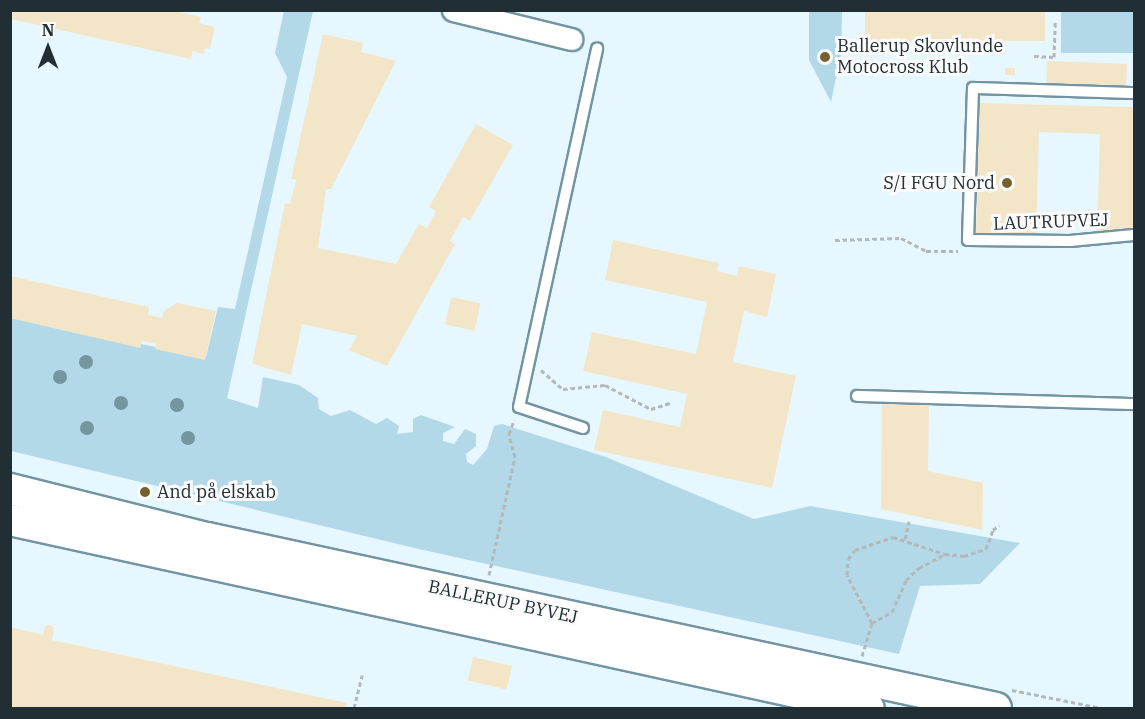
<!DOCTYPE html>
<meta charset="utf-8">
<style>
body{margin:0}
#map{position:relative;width:1145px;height:719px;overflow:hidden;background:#fbfbfb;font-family:"IBM Plex Serif",serif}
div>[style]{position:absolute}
.built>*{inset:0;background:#e6f7ff;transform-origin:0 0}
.green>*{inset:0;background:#b3d9e9;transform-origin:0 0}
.building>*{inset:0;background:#f3e6c8;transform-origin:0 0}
.round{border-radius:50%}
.path>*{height:3px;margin-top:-1.5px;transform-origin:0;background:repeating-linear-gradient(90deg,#b3b8b9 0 4.5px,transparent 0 7.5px)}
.roads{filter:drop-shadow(2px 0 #7394a2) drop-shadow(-2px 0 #7394a2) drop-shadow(0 2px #7394a2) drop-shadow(0 -2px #7394a2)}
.lane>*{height:10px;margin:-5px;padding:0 5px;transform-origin:5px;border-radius:5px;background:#fff}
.street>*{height:21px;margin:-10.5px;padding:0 10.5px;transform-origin:10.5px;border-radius:10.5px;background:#fff}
.secondary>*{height:30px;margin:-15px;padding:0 15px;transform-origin:15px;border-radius:15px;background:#fff}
.trees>*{width:14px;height:14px;margin:-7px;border-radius:50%;background:#7496a1}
.dots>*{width:16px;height:16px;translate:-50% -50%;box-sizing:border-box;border:3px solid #fbfbfb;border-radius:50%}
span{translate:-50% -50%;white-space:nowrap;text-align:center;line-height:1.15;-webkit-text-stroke:6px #fbfbfb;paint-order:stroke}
.poi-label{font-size:18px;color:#212f34}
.left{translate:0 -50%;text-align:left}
.right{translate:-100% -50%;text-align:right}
.street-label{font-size:18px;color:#212f34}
.frame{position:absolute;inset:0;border:12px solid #212f34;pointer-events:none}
.north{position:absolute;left:18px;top:18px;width:60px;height:60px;-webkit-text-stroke:4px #fbfbfb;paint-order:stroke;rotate:0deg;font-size:16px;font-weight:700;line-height:24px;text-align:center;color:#212f34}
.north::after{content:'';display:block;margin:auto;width:21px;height:27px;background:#212f34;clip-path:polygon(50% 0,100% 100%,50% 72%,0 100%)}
</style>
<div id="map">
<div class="built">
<i style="left:10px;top:11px;width:1124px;height:697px"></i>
</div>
<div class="green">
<i style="clip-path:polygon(284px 11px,313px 11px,227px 398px,258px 408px,263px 377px,299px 385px,318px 398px,319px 409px,331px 416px,350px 410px,376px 424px,387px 418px,399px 426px,397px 434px,413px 432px,413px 419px,421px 415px,455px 427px,443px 433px,443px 441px,454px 444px,465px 429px,476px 434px,476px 446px,466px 454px,467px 462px,473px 465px,487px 449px,494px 426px,502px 424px,606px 457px,754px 519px,810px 506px,1020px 543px,980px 584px,920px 586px,899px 654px,423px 550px,11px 451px,11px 318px,206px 357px,218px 307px,235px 309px,287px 77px,275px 53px)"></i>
<i style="clip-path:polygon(809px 11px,842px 11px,841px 55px,831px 102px,809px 60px)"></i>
<i style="left:1061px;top:11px;width:73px;height:42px"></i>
</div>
<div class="building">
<i style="clip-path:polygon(13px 10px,169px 10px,201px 17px,199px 23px,215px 27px,210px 49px,205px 48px,204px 54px,193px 51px,191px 59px,11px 19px)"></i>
<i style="left:865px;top:10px;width:180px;height:31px"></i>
<i style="clip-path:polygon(323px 34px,363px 43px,361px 52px,396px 61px,331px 189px,326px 189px,318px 248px,396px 264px,419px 224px,427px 228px,436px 211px,429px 207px,476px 124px,513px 145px,470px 221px,463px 217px,450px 241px,455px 244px,387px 366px,349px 350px,357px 336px,302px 324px,291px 375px,252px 364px,285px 203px,290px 204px,296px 180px,291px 179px)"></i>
<i style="left:1047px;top:61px;width:80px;height:22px;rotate:2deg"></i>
<i style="left:1005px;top:68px;width:10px;height:7px"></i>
<i style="clip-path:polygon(979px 103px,1134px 107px,1134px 233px,1097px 232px,1100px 134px,1039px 132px,1036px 236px,976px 235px)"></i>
<i class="round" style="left:1083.5px;top:208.5px;width:11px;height:11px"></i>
<i style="clip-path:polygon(613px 240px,719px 263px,717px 271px,737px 276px,739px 266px,776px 274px,767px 317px,744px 311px,733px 362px,796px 376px,772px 488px,594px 450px,603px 410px,680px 427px,687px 394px,583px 371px,592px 332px,696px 354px,707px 302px,605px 280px)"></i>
<i style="clip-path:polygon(10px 276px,149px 307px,148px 315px,162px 318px,164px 311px,177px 303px,216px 311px,205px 360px,155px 349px,156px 344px,142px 341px,140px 348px,10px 318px)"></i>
<i style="left:451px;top:297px;width:30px;height:28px;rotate:12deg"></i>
<i style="clip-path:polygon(882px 404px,929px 405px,928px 471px,983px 483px,982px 530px,881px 509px)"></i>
<i style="clip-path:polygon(50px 625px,54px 628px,52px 640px,347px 703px,346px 708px,10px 708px,10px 627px,43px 635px,45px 626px)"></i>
<i style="left:473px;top:657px;width:40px;height:24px;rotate:13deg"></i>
</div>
<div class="path">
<i style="left:1034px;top:56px;width:20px;rotate:3deg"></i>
<i style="left:1054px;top:57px;width:37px;rotate:-88deg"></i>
<i style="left:835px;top:240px;width:66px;rotate:-1.7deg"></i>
<i style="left:901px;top:238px;width:28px;rotate:27deg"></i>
<i style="left:926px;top:251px;width:32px"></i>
<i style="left:541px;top:370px;width:29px;rotate:41deg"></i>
<i style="left:563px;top:389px;width:42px;rotate:-5.4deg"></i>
<i style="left:605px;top:385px;width:52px;rotate:27.6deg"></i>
<i style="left:651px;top:409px;width:22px;rotate:-18deg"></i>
<i style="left:905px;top:539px;width:18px;rotate:-77deg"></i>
<i style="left:489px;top:575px;width:121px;rotate:-77.6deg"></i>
<i style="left:515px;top:457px;width:24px;rotate:-105deg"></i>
<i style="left:509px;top:434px;width:15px;rotate:-70deg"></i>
<i style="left:872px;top:623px;width:54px;rotate:-117.5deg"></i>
<i style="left:847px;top:575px;width:16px;rotate:-86deg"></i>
<i style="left:848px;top:559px;width:11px;rotate:-52deg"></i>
<i style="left:855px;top:550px;width:40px;rotate:-18.9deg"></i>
<i style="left:893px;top:537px;width:55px;rotate:18.1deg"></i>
<i style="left:862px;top:656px;width:34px;rotate:-73deg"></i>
<i style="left:872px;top:623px;width:23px;rotate:-29deg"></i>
<i style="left:892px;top:612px;width:35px;rotate:-66deg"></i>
<i style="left:906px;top:580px;width:18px;rotate:-43deg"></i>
<i style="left:919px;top:568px;width:30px;rotate:-28deg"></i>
<i style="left:945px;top:554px;width:19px;rotate:6deg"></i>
<i style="left:964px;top:556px;width:23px;rotate:-18deg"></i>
<i style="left:986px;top:549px;width:20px;rotate:-70deg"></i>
<i style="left:993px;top:530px;width:8px;rotate:-40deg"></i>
<i style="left:1012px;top:690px;width:91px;rotate:11.4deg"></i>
<i style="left:354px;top:708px;width:34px;rotate:-76deg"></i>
</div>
<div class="roads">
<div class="lane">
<i style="left:1134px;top:93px;width:161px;rotate:-178.2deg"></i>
<i style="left:973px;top:88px;width:152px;rotate:91.9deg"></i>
<i style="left:968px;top:240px;width:102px;rotate:0.6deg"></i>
<i style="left:1070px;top:241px;width:64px;rotate:-5.4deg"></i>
<i style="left:857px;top:396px;width:277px;rotate:1.7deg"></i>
<i style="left:583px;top:428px;width:67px;rotate:-161.8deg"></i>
<i style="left:519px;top:407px;width:367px;rotate:-77.7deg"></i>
</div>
<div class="street">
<i style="left:453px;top:10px;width:122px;rotate:13.8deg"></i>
</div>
<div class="secondary">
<i style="left:10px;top:489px;width:203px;rotate:14deg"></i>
<i style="left:207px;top:538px;width:807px;rotate:12.16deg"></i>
<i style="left:10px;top:520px;width:879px;rotate:12.35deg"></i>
</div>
</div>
<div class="trees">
<i style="left:86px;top:362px"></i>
<i style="left:60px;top:377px"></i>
<i style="left:121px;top:403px"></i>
<i style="left:177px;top:405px"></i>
<i style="left:87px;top:428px"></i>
<i style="left:188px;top:438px"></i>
</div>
<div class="dots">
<i style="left:825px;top:57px;background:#756130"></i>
<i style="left:1007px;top:183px;background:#756130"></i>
<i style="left:145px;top:492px;background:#756130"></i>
</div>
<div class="poi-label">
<span class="left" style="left:837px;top:57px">Ballerup Skovlunde<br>Motocross Klub</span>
<span class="right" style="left:995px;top:183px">S/I FGU Nord</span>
<span class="left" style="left:157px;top:492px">And på elskab</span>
</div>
<div class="street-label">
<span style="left:1051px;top:222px;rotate:-2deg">LAUTRUPVEJ</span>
<span style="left:503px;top:602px;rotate:12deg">BALLERUP BYVEJ</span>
</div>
<div class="frame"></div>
<div class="north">N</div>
</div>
